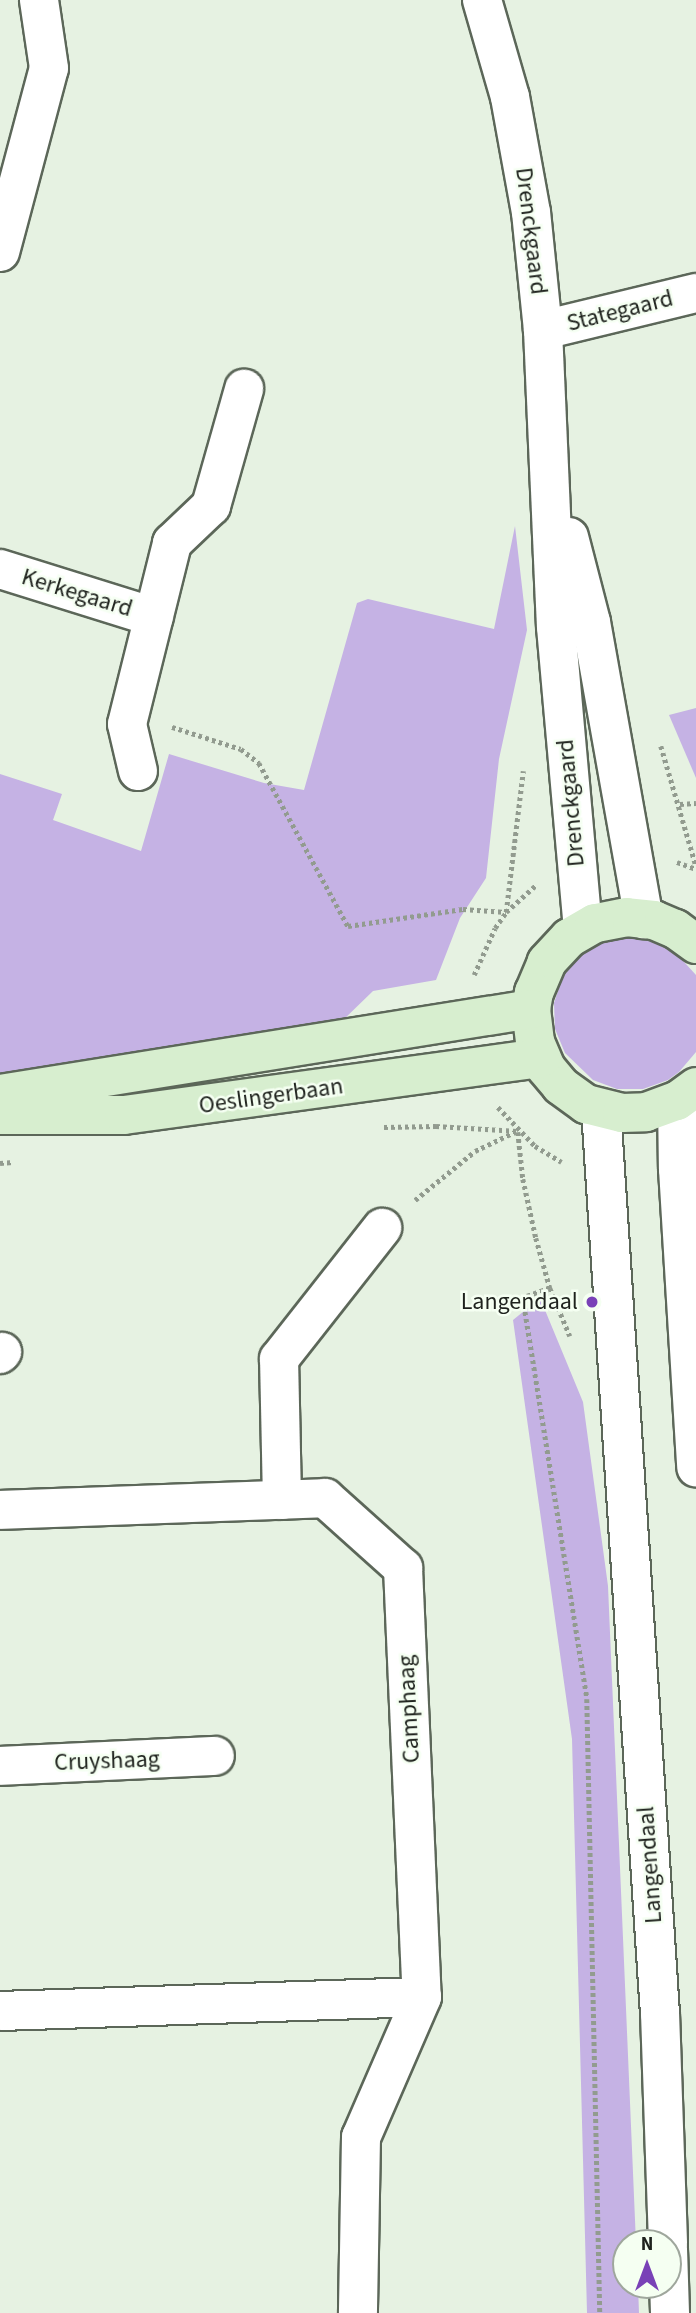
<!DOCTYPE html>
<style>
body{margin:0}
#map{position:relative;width:696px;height:2313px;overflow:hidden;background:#e6f2e2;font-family:"Source Sans 3",sans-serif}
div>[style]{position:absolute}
.green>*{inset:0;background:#c5b2e4}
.path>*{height:4.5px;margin-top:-2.25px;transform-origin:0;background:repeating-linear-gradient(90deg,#929b8f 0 3.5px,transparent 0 7px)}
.roads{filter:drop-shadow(2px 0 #5c6759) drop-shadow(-2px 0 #5c6759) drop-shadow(0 2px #5c6759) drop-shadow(0 -2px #5c6759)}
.minor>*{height:38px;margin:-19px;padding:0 19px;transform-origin:19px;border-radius:19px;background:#fff}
.tertiary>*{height:38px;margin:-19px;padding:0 19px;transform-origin:19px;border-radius:19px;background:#fff}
.secondary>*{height:38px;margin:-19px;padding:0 19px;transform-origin:19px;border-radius:19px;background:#d7eecf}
.dots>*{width:19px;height:19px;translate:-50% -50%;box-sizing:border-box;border:4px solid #f5fff2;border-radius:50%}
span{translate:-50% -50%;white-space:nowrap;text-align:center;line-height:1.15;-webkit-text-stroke:5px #f5fff2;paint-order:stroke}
.street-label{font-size:24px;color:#1e221d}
.poi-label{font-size:24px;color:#1e221d}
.right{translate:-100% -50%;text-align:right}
.north{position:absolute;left:612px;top:2229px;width:70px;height:70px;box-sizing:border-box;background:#f5fff2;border:2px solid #9fa79d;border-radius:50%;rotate:0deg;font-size:19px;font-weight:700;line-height:28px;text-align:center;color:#1e221d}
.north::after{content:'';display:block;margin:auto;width:24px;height:32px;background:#7941b7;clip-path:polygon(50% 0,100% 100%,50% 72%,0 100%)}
</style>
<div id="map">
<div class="green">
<i style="clip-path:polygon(515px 526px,527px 630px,499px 759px,486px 878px,460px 918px,436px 980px,373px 991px,339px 1024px,0 1077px,0 774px,62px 794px,53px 820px,141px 851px,169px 754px,264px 783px,304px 790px,357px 603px,368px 599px,494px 629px)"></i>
<i style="clip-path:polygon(696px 708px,696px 778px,669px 715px)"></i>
<i style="clip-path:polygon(634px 937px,648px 939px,674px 951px,696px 975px,696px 1052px,679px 1072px,668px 1080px,643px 1089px,617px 1089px,593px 1080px,565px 1053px,555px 1029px,554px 1003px,563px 976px,581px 955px,606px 941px)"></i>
<i style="clip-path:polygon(540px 1298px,583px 1402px,608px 1586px,636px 2243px,626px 2243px,626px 2285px,638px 2285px,639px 2313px,587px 2313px,572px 1739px,513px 1320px)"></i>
</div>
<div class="path">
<i style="left:172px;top:727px;width:72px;rotate:17.7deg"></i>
<i style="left:241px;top:749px;width:23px;rotate:38deg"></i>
<i style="left:259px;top:763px;width:186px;rotate:61.4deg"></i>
<i style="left:348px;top:926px;width:116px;rotate:-8.4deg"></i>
<i style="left:463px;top:909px;width:43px;rotate:4deg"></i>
<i style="left:506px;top:912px;width:142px;rotate:-83.1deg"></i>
<i style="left:661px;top:746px;width:125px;rotate:73.7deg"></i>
<i style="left:680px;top:804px;width:16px;rotate:-4deg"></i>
<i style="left:677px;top:862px;width:20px;rotate:20deg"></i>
<i style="left:474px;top:975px;width:51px;rotate:-65.9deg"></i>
<i style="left:495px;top:928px;width:19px;rotate:-55deg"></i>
<i style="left:506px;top:912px;width:39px;rotate:-42deg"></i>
<i style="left:498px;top:1107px;width:54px;rotate:46.5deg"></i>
<i style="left:535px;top:1146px;width:31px;rotate:31deg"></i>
<i style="left:384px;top:1127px;width:52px;rotate:-1.1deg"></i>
<i style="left:436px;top:1126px;width:82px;rotate:3.5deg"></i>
<i style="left:518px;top:1132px;width:47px;rotate:83.9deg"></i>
<i style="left:523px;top:1179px;width:60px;rotate:77.6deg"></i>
<i style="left:536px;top:1238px;width:52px;rotate:74.4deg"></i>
<i style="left:550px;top:1288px;width:52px;rotate:67.4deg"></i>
<i style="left:0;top:1163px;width:13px;rotate:-4deg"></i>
<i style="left:415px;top:1200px;width:77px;rotate:-39.2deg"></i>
<i style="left:475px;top:1151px;width:47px;rotate:-25.5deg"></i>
<i style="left:550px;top:1288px;width:29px;rotate:160deg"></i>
<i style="left:523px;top:1298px;width:406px;rotate:80.9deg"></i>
<i style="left:587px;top:1699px;width:614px;rotate:88.79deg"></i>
</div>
<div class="roads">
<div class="minor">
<i style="left:0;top:252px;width:190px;rotate:-75.1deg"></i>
<i style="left:49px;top:68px;width:69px;rotate:-98.4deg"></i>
<i style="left:543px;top:330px;width:157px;rotate:-13.6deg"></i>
<i style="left:0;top:569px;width:161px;rotate:17.3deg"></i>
<i style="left:138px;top:771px;width:48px;rotate:-103.2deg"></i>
<i style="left:127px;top:724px;width:187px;rotate:-76deg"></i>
<i style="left:172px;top:543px;width:54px;rotate:-43.5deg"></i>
<i style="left:211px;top:506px;width:122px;rotate:-74.2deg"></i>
<i style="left:0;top:1354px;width:3px;rotate:-45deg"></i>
<i style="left:282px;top:1500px;width:141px;rotate:-91.2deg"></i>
<i style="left:279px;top:1359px;width:167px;rotate:-51.8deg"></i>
<i style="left:0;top:1510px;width:325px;rotate:-2.1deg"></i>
<i style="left:325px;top:1498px;width:105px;rotate:41.9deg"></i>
<i style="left:403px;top:1568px;width:429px;rotate:87.5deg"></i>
<i style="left:422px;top:1997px;width:153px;rotate:113.5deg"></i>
<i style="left:361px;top:2137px;width:176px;rotate:91deg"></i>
<i style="left:0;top:1766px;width:215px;rotate:-2.7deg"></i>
<i style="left:0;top:2011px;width:422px;rotate:-1.9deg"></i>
</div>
<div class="tertiary">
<i style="left:482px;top:0;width:101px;rotate:73.9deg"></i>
<i style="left:510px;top:97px;width:117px;rotate:79.7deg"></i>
<i style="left:531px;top:212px;width:119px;rotate:84.2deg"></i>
<i style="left:543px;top:330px;width:297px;rotate:87.5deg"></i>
<i style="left:556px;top:627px;width:303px;rotate:84.9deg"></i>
<i style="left:569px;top:537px;width:88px;rotate:75.5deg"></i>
<i style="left:591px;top:622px;width:302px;rotate:79.9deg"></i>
<i style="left:677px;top:1101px;width:68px;rotate:89.2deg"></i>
<i style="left:678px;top:1169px;width:299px;rotate:86.5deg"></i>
<i style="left:601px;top:1109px;width:906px;rotate:86.27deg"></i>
<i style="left:660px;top:2013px;width:230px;rotate:88deg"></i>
<i style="left:668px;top:2249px;width:64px;rotate:88.2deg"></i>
</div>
<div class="secondary">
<i style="left:696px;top:944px;width:26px;rotate:-144deg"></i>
<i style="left:675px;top:929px;width:23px;rotate:-157deg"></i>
<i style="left:654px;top:920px;width:27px;rotate:-174deg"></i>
<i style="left:627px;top:917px;width:33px;rotate:169deg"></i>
<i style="left:595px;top:923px;width:30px;rotate:150deg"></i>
<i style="left:569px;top:938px;width:33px;rotate:133deg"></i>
<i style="left:547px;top:962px;width:33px;rotate:113deg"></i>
<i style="left:534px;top:992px;width:17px;rotate:100deg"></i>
<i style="left:531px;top:1009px;width:33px;rotate:83deg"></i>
<i style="left:535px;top:1042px;width:28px;rotate:67deg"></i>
<i style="left:546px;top:1068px;width:23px;rotate:50deg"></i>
<i style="left:561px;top:1086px;width:31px;rotate:36deg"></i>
<i style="left:586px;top:1104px;width:37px;rotate:14deg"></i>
<i style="left:622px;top:1113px;width:24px;rotate:-2deg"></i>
<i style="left:646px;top:1112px;width:33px;rotate:-20deg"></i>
<i style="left:677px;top:1101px;width:24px;rotate:-36deg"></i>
<i style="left:0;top:1094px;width:538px;rotate:-9.09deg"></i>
<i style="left:0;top:1115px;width:124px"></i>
<i style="left:124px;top:1115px;width:421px;rotate:-7.8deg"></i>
</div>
</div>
<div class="dots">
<i style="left:592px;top:1302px;background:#7941b7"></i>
</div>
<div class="street-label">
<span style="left:531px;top:231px;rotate:83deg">Drenckgaard</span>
<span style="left:620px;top:311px;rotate:-14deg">Stategaard</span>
<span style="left:77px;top:593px;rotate:17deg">Kerkegaard</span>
<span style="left:571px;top:803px;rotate:-95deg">Drenckgaard</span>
<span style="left:271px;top:1096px;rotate:-8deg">Oeslingerbaan</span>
<span style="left:409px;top:1709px;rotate:-93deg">Camphaag</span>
<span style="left:107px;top:1761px;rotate:-2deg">Cruyshaag</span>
<span style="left:650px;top:1865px;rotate:-94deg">Langendaal</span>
</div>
<div class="poi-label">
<span class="right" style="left:578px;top:1302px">Langendaal</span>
</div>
<div class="north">N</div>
</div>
